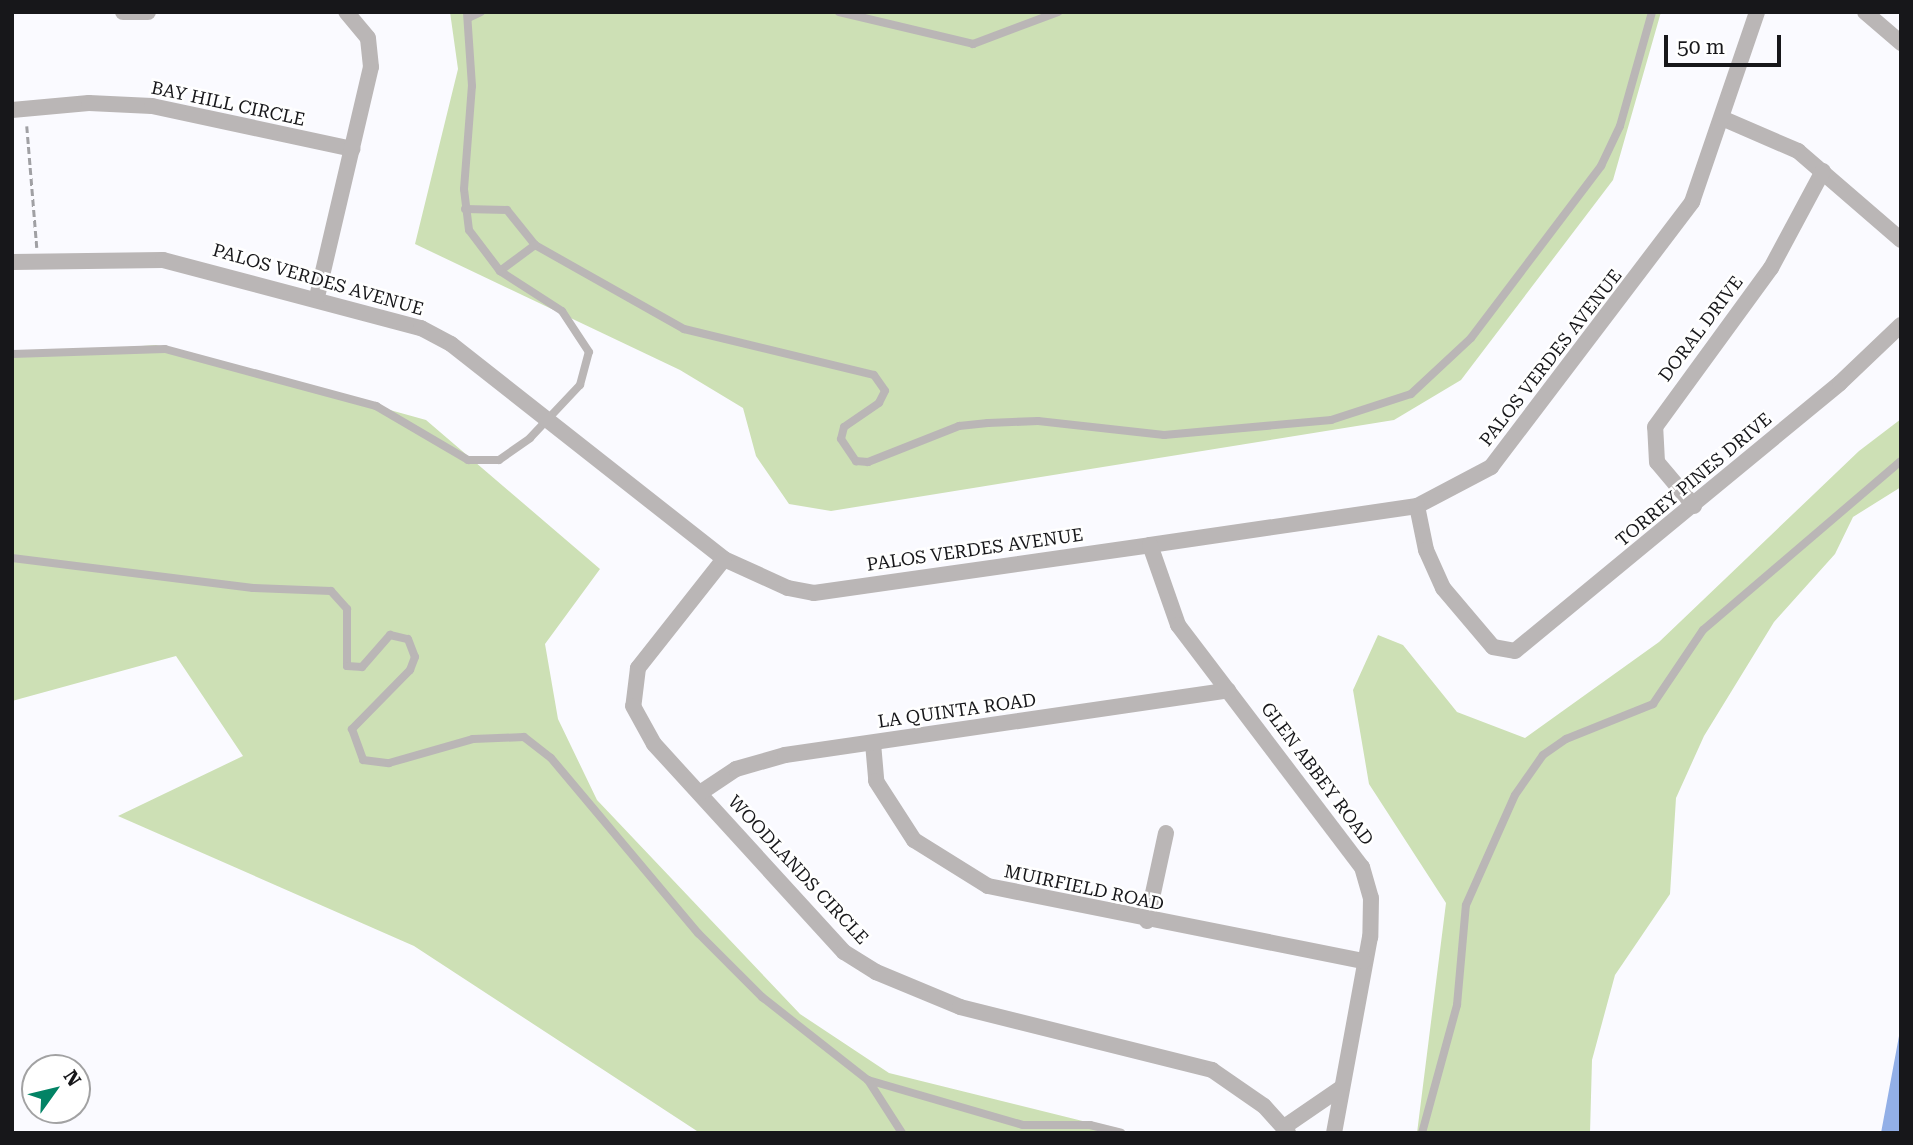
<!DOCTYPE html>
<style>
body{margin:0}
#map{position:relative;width:1913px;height:1145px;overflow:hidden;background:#fafaff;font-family:"Roboto Serif",serif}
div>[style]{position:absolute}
.green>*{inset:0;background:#cde0b5}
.water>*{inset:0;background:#92afe7}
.path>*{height:2.5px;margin-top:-1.25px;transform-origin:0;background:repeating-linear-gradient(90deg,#a0a0a4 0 7px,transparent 0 10.5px)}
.service>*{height:8px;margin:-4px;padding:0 4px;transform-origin:4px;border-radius:4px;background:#bab6b6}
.minor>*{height:16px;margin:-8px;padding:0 8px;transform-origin:8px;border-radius:8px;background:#bab6b6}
span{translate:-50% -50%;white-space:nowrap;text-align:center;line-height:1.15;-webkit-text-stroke:5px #fff;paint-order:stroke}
.street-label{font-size:18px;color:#17171a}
.frame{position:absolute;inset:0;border:14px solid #17171a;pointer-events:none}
.north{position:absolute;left:21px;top:1054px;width:70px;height:70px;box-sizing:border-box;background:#fff;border:2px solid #a2a2a3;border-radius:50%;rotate:56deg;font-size:19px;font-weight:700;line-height:28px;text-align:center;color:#17171a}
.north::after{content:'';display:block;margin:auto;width:24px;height:32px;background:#028365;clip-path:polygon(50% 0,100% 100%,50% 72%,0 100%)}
.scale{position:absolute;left:1664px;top:35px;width:117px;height:32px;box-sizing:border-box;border:4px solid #17171a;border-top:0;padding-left:9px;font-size:21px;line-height:24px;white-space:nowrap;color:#17171a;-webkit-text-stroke:5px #fff;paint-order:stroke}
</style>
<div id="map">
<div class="green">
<i style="clip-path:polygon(450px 12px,1661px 12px,1613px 180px,1461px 380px,1394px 420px,831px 511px,789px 504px,756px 456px,743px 408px,680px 370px,415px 244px,458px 69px)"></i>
<i style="clip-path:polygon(156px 345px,426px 420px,600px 569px,545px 644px,558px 719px,597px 800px,800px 1014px,889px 1073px,1131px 1133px,700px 1133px,414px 946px,118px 816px,243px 756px,176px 656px,12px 701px,12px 355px)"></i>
<i style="clip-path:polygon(1901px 419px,1901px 487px,1853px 517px,1835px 554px,1774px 622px,1704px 736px,1676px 798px,1670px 894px,1615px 975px,1592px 1060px,1590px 1133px,1417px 1133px,1446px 903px,1369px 784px,1353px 690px,1378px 635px,1403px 645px,1457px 712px,1525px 738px,1659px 642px,1859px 451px)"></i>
</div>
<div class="water">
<i style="clip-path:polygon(1901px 1022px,1901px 1133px,1881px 1133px,1899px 1036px)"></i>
</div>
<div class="path">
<i style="left:27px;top:126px;width:122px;rotate:85.3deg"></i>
</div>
<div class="service">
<i style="left:839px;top:12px;width:138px;rotate:13.4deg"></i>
<i style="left:973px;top:44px;width:91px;rotate:-20.6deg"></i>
<i style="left:468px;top:18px;width:14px;rotate:-25deg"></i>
<i style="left:465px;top:209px;width:42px;rotate:1.4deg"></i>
<i style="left:507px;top:210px;width:45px;rotate:51.3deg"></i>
<i style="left:535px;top:245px;width:171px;rotate:29.4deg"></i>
<i style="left:684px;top:329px;width:195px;rotate:13.6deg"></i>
<i style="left:874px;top:375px;width:19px;rotate:55deg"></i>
<i style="left:885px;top:391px;width:13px;rotate:117deg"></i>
<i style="left:879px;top:403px;width:42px;rotate:145.6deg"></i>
<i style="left:844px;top:427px;width:12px;rotate:104deg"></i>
<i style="left:841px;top:439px;width:27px;rotate:56deg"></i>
<i style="left:856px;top:461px;width:12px;rotate:5deg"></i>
<i style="left:868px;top:462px;width:98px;rotate:-21.6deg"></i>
<i style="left:959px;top:426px;width:29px;rotate:-6deg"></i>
<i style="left:988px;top:423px;width:50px;rotate:-2.3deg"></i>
<i style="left:1038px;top:421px;width:127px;rotate:6.3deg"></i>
<i style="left:1164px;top:435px;width:168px;rotate:-5.1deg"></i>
<i style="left:1331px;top:420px;width:84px;rotate:-18deg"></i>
<i style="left:1411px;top:394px;width:82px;rotate:-43deg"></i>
<i style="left:1471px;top:338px;width:216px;rotate:-52.9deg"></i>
<i style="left:1601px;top:166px;width:44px;rotate:-64.6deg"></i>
<i style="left:1620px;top:126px;width:118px;rotate:-74.3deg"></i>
<i style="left:500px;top:271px;width:44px;rotate:-36.6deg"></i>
<i style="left:12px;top:354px;width:153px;rotate:-1.9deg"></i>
<i style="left:165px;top:349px;width:219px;rotate:15.1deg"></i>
<i style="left:376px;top:406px;width:107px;rotate:30.4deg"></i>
<i style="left:468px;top:460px;width:31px"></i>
<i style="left:499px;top:460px;width:38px;rotate:-35deg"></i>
<i style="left:530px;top:438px;width:73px;rotate:-46.7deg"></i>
<i style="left:580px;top:385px;width:34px;rotate:-75deg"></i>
<i style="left:589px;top:352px;width:49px;rotate:-123.4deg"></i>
<i style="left:562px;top:311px;width:74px;rotate:-147.2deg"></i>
<i style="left:500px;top:271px;width:51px;rotate:-127.1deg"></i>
<i style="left:469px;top:230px;width:41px;rotate:-97deg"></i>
<i style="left:464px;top:189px;width:103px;rotate:-85.6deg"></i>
<i style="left:472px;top:86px;width:74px;rotate:-93.9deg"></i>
<i style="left:12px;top:558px;width:243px;rotate:7.1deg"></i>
<i style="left:253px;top:588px;width:78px;rotate:2.2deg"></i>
<i style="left:331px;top:591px;width:24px;rotate:48deg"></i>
<i style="left:347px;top:609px;width:57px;rotate:90deg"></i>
<i style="left:347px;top:666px;width:15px;rotate:4deg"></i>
<i style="left:362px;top:667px;width:43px;rotate:-48.8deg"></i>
<i style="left:390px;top:635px;width:18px;rotate:13deg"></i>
<i style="left:408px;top:639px;width:19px;rotate:69deg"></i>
<i style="left:415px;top:657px;width:14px;rotate:111deg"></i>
<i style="left:410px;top:670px;width:83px;rotate:134.5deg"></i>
<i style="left:352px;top:729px;width:33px;rotate:70deg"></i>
<i style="left:363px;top:760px;width:26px;rotate:7deg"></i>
<i style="left:389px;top:763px;width:87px;rotate:-15.9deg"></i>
<i style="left:473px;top:739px;width:51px;rotate:-2.2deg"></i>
<i style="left:524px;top:737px;width:34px;rotate:38deg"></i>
<i style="left:551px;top:758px;width:229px;rotate:50deg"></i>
<i style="left:698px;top:933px;width:91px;rotate:45deg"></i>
<i style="left:762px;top:997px;width:135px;rotate:38.1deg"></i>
<i style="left:868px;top:1080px;width:161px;rotate:16.2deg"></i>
<i style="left:1023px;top:1125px;width:67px"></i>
<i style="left:1090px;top:1125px;width:32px;rotate:14deg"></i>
<i style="left:868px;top:1080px;width:63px;rotate:57.3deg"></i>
<i style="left:1422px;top:1133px;width:133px;rotate:-74.7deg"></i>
<i style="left:1457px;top:1005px;width:100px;rotate:-84.9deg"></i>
<i style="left:1466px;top:905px;width:120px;rotate:-66deg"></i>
<i style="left:1515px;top:795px;width:49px;rotate:-55deg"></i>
<i style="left:1543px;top:755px;width:28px;rotate:-35deg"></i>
<i style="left:1566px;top:739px;width:94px;rotate:-21.9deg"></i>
<i style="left:1653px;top:704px;width:89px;rotate:-56deg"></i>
<i style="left:1703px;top:630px;width:260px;rotate:-40.5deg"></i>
</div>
<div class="minor">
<i style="left:123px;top:12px;width:25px"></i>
<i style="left:1865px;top:12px;width:48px;rotate:40.7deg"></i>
<i style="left:12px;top:110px;width:77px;rotate:-5.2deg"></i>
<i style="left:89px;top:103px;width:63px;rotate:2.7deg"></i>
<i style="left:152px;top:106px;width:205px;rotate:12.1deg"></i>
<i style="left:1724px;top:119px;width:81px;rotate:23.4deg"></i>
<i style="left:1798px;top:151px;width:136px;rotate:40.8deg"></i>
<i style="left:12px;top:262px;width:151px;rotate:-0.8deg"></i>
<i style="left:163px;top:260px;width:267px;rotate:14.8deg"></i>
<i style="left:421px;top:328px;width:34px;rotate:28deg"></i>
<i style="left:451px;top:344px;width:347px;rotate:38.2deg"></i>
<i style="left:724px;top:559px;width:70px;rotate:24.4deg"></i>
<i style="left:788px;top:588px;width:26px;rotate:11deg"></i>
<i style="left:814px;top:593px;width:339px;rotate:-8.1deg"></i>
<i style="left:1150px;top:545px;width:270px;rotate:-8.3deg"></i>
<i style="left:1417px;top:506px;width:84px;rotate:-27.8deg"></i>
<i style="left:1491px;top:467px;width:333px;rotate:-52.8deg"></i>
<i style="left:1692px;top:202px;width:201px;rotate:-71.1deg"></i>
<i style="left:317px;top:297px;width:236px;rotate:-76.8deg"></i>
<i style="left:371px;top:67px;width:29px;rotate:-96deg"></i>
<i style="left:368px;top:38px;width:34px;rotate:-130deg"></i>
<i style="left:1417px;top:506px;width:45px;rotate:78.4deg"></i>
<i style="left:1426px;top:550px;width:42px;rotate:65.9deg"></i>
<i style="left:1443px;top:588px;width:77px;rotate:49.7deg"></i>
<i style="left:1493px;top:647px;width:22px;rotate:10deg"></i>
<i style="left:1515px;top:651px;width:421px;rotate:-39.5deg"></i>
<i style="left:1840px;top:383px;width:84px;rotate:-43.6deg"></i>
<i style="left:1694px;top:506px;width:57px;rotate:-130.1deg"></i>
<i style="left:1657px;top:462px;width:35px;rotate:-93deg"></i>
<i style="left:1655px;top:427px;width:197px;rotate:-53.9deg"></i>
<i style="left:1771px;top:268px;width:110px;rotate:-61.8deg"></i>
<i style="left:1150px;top:545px;width:85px;rotate:70.7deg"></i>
<i style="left:1178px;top:625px;width:304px;rotate:52.8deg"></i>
<i style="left:1362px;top:867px;width:32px;rotate:74deg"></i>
<i style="left:1371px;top:898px;width:39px;rotate:91deg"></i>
<i style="left:1370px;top:937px;width:199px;rotate:100.4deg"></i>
<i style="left:724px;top:559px;width:139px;rotate:128.3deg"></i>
<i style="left:638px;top:668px;width:38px;rotate:97deg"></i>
<i style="left:633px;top:706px;width:43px;rotate:61.1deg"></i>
<i style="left:654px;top:744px;width:282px;rotate:47.6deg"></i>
<i style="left:844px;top:952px;width:38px;rotate:32deg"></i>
<i style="left:876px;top:972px;width:91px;rotate:22.6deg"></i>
<i style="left:960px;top:1007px;width:260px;rotate:14deg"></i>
<i style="left:1212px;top:1070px;width:63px;rotate:34.7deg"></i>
<i style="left:1264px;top:1106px;width:36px;rotate:48deg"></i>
<i style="left:873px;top:743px;width:38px;rotate:85deg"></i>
<i style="left:876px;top:781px;width:70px;rotate:57.2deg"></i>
<i style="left:914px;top:840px;width:87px;rotate:31.9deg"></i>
<i style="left:988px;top:886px;width:383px;rotate:11.3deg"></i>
<i style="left:700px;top:793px;width:43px;rotate:-33.7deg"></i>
<i style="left:736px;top:769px;width:51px;rotate:-15.9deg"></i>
<i style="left:785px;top:755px;width:448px;rotate:-8.3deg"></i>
<i style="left:1147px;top:921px;width:90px;rotate:-77.8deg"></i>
<i style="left:1284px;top:1127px;width:69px;rotate:-34.4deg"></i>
</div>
<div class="street-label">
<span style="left:228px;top:104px;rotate:12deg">BAY HILL CIRCLE</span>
<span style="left:318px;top:280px;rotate:16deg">PALOS VERDES AVENUE</span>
<span style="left:1701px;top:329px;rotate:-53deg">DORAL DRIVE</span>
<span style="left:1551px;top:358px;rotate:-52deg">PALOS VERDES AVENUE</span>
<span style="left:1694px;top:480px;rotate:-40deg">TORREY PINES DRIVE</span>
<span style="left:975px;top:550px;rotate:-8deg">PALOS VERDES AVENUE</span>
<span style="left:957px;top:711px;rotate:-8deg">LA QUINTA ROAD</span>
<span style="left:1317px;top:774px;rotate:53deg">GLEN ABBEY ROAD</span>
<span style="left:798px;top:870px;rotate:47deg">WOODLANDS CIRCLE</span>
<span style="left:1084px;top:888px;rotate:12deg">MUIRFIELD ROAD</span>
</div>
<div class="frame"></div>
<div class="north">N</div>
<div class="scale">50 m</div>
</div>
